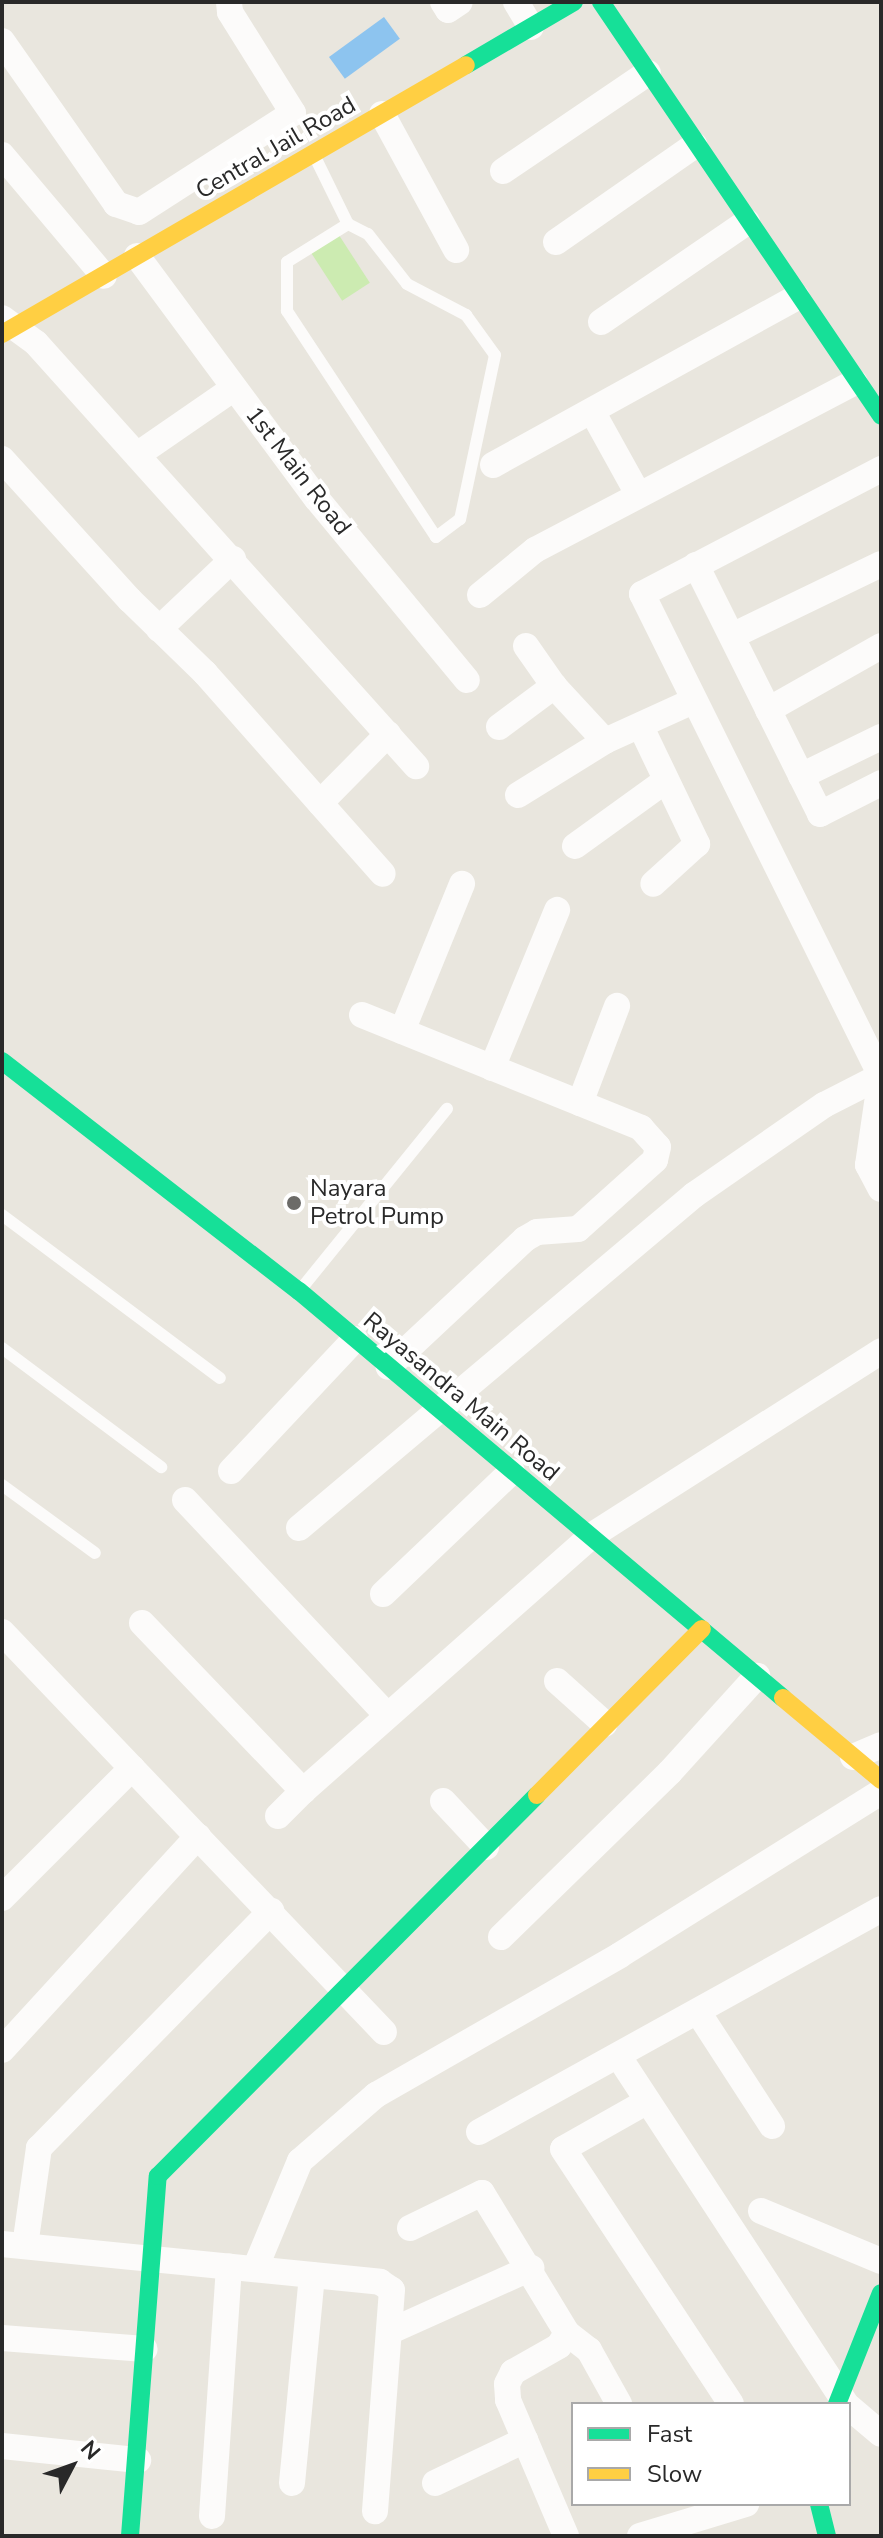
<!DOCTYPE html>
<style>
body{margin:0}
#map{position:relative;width:883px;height:2538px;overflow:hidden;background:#e9e6de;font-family:"Nunito Sans",sans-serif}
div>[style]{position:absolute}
.pitch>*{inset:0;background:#ccebb1;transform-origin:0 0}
.water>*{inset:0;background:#8dc4ef;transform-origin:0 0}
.lane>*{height:12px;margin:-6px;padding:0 6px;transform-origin:6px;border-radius:6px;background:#fcfbfa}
.street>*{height:26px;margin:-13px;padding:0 13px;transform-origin:13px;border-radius:13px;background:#fcfbfa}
.fast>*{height:18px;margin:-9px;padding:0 9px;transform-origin:9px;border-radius:9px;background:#16e098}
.slow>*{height:18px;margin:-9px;padding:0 9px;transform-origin:9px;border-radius:9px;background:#ffcf43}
.dots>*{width:22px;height:22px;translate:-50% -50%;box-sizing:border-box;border:4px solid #fff;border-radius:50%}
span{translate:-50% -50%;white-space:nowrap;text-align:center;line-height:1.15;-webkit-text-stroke:8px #fff;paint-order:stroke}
.street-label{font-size:24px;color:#292929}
.poi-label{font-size:24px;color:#292929}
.left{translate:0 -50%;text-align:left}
.frame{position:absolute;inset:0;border:4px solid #292929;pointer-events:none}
.legend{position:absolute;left:571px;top:2402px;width:280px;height:104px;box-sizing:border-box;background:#fff;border:2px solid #a9a9a9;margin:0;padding:10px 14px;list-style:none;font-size:24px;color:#292929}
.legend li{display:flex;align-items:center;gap:16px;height:40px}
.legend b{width:40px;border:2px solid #a9a9a9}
.north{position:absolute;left:32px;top:2426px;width:80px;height:80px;-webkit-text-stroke:6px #fff;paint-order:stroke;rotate:49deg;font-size:22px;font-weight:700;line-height:32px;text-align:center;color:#292929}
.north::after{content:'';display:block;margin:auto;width:28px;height:36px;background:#292929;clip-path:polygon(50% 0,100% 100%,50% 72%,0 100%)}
</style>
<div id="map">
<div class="pitch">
<i style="left:335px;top:229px;width:64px;height:33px;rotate:57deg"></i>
</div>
<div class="water">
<i style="left:384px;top:17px;width:27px;height:68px;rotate:54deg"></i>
</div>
<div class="lane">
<i style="left:315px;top:157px;width:75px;rotate:63.8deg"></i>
<i style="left:348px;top:224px;width:22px;rotate:27deg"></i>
<i style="left:368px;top:234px;width:63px;rotate:52deg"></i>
<i style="left:407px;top:284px;width:67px;rotate:27.7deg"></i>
<i style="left:466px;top:315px;width:49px;rotate:54.1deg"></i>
<i style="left:495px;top:355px;width:168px;rotate:102deg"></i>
<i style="left:460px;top:519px;width:30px;rotate:143deg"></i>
<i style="left:436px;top:537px;width:271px;rotate:-123.4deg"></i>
<i style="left:287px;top:311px;width:49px;rotate:-90deg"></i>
<i style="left:287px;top:262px;width:72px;rotate:-31.9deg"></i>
<i style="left:2px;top:1215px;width:272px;rotate:36.8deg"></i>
<i style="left:301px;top:1289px;width:232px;rotate:-51deg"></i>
<i style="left:2px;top:1348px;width:199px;rotate:36.8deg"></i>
<i style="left:2px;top:1485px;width:115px;rotate:36.2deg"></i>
</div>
<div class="street">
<i style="left:443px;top:2px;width:9px;rotate:58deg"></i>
<i style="left:448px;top:10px;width:14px;rotate:-34deg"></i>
<i style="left:516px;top:2px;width:29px;rotate:59deg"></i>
<i style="left:2px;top:41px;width:199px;rotate:55deg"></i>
<i style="left:116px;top:204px;width:24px;rotate:19deg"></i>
<i style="left:139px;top:212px;width:183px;rotate:-32.7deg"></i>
<i style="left:293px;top:113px;width:119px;rotate:-122deg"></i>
<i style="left:230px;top:12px;width:10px;rotate:-96deg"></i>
<i style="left:382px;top:114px;width:155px;rotate:61.4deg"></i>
<i style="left:2px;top:155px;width:158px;rotate:49.9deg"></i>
<i style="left:503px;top:171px;width:175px;rotate:-34.1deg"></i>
<i style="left:556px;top:242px;width:169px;rotate:-34.9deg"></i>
<i style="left:137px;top:256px;width:302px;rotate:53.5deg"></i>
<i style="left:317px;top:499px;width:235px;rotate:50.4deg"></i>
<i style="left:2px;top:318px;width:42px;rotate:36.3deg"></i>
<i style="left:36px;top:343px;width:569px;rotate:48.07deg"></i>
<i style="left:601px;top:322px;width:177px;rotate:-34.4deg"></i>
<i style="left:592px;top:411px;width:95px;rotate:61deg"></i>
<i style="left:137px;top:455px;width:118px;rotate:-34.6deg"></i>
<i style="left:2px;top:459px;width:190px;rotate:47.8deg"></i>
<i style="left:130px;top:600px;width:105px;rotate:44.2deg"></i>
<i style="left:205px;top:673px;width:268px;rotate:48.5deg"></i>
<i style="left:493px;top:465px;width:347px;rotate:-28.9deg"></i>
<i style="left:696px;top:565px;width:278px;rotate:63.5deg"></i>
<i style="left:820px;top:814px;width:68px;rotate:-26.9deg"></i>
<i style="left:480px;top:595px;width:71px;rotate:-39.3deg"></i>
<i style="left:535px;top:550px;width:361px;rotate:-27.7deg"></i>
<i style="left:159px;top:629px;width:102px;rotate:-43.4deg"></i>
<i style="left:732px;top:636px;width:165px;rotate:-25.8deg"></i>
<i style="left:526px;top:646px;width:49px;rotate:55deg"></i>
<i style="left:768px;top:710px;width:130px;rotate:-29.5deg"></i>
<i style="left:499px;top:727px;width:69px;rotate:-36.7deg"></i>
<i style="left:554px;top:686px;width:75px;rotate:47.2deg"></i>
<i style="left:641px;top:727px;width:130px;rotate:64.4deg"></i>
<i style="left:697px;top:844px;width:59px;rotate:137.7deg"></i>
<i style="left:801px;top:776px;width:89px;rotate:-26deg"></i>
<i style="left:518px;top:795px;width:102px;rotate:-31.8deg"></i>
<i style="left:605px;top:741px;width:97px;rotate:-24.4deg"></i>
<i style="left:320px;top:803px;width:97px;rotate:-45.4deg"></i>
<i style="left:575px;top:846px;width:111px;rotate:-35.8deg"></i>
<i style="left:362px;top:1015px;width:301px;rotate:22deg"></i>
<i style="left:641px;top:1128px;width:25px;rotate:48deg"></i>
<i style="left:658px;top:1147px;width:13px;rotate:103deg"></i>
<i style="left:655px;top:1160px;width:103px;rotate:138.1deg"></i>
<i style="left:578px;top:1229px;width:41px;rotate:175.8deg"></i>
<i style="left:537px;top:1232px;width:14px;rotate:150deg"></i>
<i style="left:525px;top:1239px;width:187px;rotate:136.9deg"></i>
<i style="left:402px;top:1031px;width:159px;rotate:-67.8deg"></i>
<i style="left:492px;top:1068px;width:171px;rotate:-67.6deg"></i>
<i style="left:580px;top:1103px;width:104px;rotate:-69.1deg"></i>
<i style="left:881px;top:1157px;width:15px;rotate:148deg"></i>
<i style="left:868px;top:1165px;width:27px;rotate:62deg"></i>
<i style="left:868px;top:1165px;width:90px;rotate:-81.7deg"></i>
<i style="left:881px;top:1076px;width:538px;rotate:-116.37deg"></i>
<i style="left:642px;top:594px;width:270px;rotate:-27.6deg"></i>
<i style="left:231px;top:1471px;width:181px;rotate:-46.8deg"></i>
<i style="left:185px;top:1500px;width:292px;rotate:46.8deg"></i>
<i style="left:299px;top:1528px;width:517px;rotate:-40.13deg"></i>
<i style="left:694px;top:1195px;width:158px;rotate:-34.7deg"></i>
<i style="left:824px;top:1105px;width:64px;rotate:-27deg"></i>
<i style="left:383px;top:1594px;width:178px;rotate:-43.6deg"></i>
<i style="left:142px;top:1623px;width:233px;rotate:46.2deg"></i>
<i style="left:303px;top:1791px;width:385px;rotate:-41.5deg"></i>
<i style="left:591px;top:1536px;width:344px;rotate:-32.5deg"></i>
<i style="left:2px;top:1632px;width:553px;rotate:46.32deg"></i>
<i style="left:557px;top:1681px;width:64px;rotate:41.9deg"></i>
<i style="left:853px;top:1757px;width:30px;rotate:-23deg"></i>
<i style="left:443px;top:1801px;width:63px;rotate:46.9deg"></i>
<i style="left:278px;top:1816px;width:35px;rotate:-45deg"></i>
<i style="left:2px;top:1898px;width:184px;rotate:-45deg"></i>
<i style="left:501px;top:1937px;width:236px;rotate:-44.3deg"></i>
<i style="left:670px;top:1772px;width:130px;rotate:-47.8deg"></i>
<i style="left:698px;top:2012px;width:136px;rotate:57deg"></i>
<i style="left:2px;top:2050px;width:290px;rotate:-47.5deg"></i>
<i style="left:619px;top:2057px;width:415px;rotate:56.8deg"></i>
<i style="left:646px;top:2102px;width:95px;rotate:150.5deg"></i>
<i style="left:563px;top:2149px;width:305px;rotate:56.6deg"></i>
<i style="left:479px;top:2132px;width:460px;rotate:-29deg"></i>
<i style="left:761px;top:2211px;width:130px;rotate:22.6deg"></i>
<i style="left:410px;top:2228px;width:80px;rotate:-25.9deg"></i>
<i style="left:482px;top:2193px;width:164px;rotate:58.7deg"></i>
<i style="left:567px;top:2333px;width:15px;rotate:122deg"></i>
<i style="left:559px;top:2346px;width:53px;rotate:150.5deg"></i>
<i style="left:513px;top:2372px;width:13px;rotate:117deg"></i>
<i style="left:507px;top:2384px;width:16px;rotate:86deg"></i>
<i style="left:508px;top:2400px;width:148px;rotate:66.9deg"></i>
<i style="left:2px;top:2244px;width:380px;rotate:5.7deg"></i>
<i style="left:380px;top:2282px;width:14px;rotate:34deg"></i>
<i style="left:392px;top:2290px;width:222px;rotate:94.4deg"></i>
<i style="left:25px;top:2246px;width:99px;rotate:-81.9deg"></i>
<i style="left:39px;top:2148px;width:332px;rotate:-45.6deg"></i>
<i style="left:255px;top:2269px;width:117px;rotate:-67.4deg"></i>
<i style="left:300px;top:2161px;width:101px;rotate:-41deg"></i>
<i style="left:376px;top:2095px;width:281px;rotate:-29.8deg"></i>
<i style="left:620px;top:1955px;width:308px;rotate:-32deg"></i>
<i style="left:391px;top:2331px;width:154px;rotate:-24.2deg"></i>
<i style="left:567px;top:2333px;width:28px;rotate:38deg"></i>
<i style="left:589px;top:2350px;width:62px;rotate:60.9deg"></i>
<i style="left:2px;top:2338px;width:143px;rotate:4.4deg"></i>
<i style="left:849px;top:2407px;width:42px;rotate:40.2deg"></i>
<i style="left:2px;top:2446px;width:137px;rotate:5.9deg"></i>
<i style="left:292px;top:2483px;width:209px;rotate:-84.5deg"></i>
<i style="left:435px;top:2483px;width:100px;rotate:-25.5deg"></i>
<i style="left:212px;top:2516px;width:250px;rotate:-86.1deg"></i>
<i style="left:640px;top:2536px;width:111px;rotate:-16.8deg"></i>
</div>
<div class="fast">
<i style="left:601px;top:2px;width:500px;rotate:55.9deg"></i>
<i style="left:466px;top:65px;width:125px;rotate:-30.3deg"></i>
<i style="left:2px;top:1061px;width:376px;rotate:37.8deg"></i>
<i style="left:299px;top:1291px;width:632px;rotate:40.06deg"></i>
<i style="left:837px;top:2404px;width:119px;rotate:-68.4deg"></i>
<i style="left:819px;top:2504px;width:33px;rotate:76deg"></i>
<i style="left:130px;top:2536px;width:361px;rotate:-85.6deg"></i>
<i style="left:158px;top:2176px;width:537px;rotate:-45.15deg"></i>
</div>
<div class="slow">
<i style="left:2px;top:334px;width:536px;rotate:-30.1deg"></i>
<i style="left:783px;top:1698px;width:128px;rotate:39.9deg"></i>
<i style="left:537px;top:1795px;width:234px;rotate:-45.2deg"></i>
</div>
<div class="dots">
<i style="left:294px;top:1203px;background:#6c6b68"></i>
</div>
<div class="street-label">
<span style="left:276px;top:148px;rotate:-30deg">Central Jail Road</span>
<span style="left:298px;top:471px;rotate:52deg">1st Main Road</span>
<span style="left:461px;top:1397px;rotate:40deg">Rayasandra Main Road</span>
</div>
<div class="poi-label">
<span class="left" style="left:310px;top:1203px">Nayara<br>Petrol Pump</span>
</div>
<div class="frame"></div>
<ul class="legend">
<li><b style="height:10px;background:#16e098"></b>Fast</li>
<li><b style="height:10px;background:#ffcf43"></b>Slow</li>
</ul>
<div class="north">N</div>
</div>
